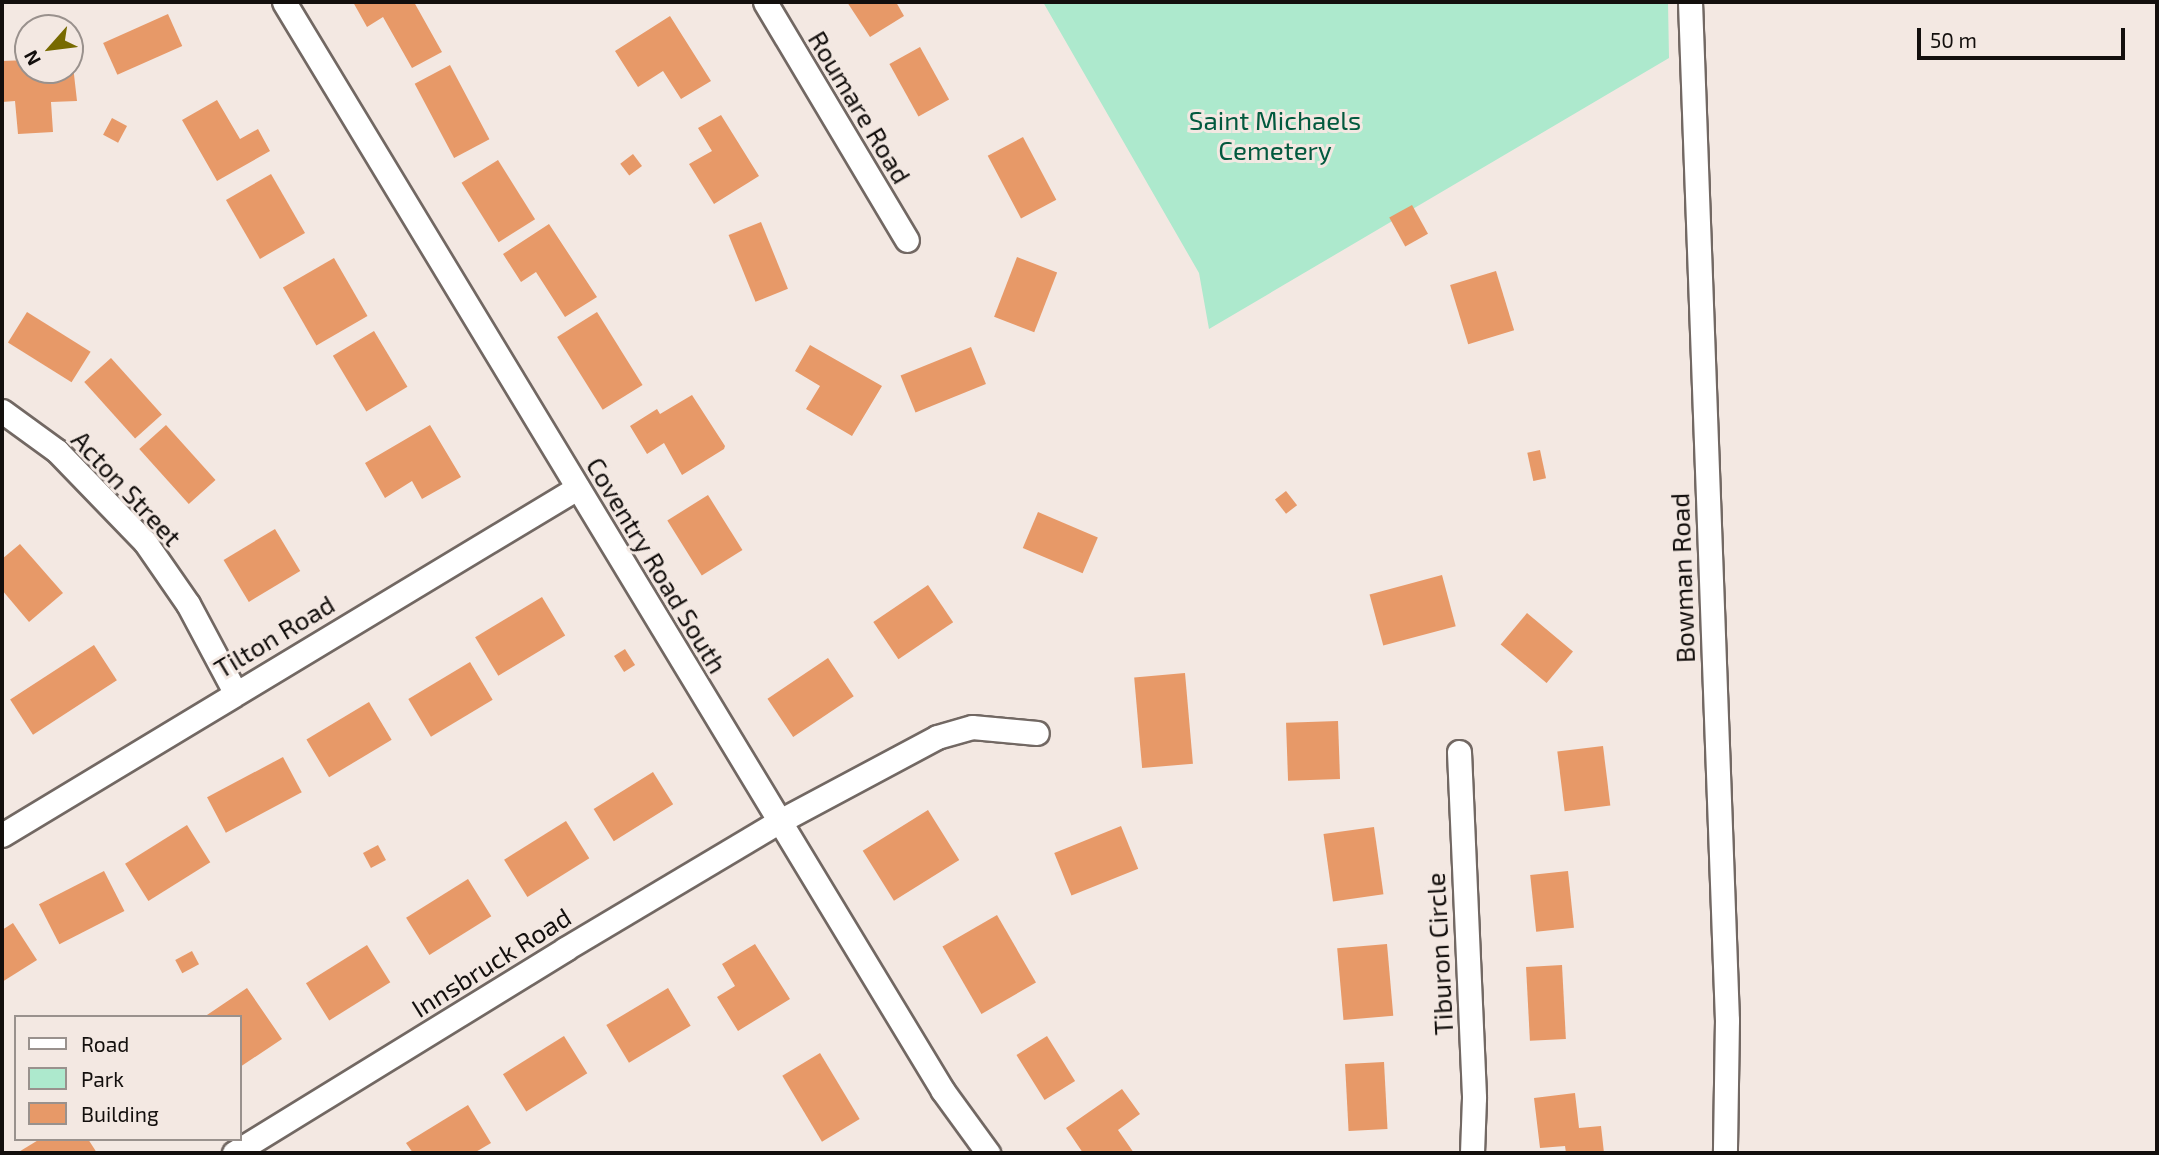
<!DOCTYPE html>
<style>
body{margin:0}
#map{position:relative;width:2159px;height:1155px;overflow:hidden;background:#f3e8e2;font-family:"Exo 2",sans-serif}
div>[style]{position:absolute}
.green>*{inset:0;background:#ade9cd}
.building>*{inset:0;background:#e79968;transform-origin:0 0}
.roads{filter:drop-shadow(2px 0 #726863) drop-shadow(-2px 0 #726863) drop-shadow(0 2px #726863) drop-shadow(0 -2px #726863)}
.street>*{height:23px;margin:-11.5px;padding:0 11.5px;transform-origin:11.5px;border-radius:11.5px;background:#fff}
span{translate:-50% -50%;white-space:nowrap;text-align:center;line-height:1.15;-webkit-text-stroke:6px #f3e8e2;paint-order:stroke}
.street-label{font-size:26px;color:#130f0d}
.park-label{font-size:26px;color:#02593e}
.frame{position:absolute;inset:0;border:4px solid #130f0d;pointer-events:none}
.legend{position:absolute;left:14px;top:1015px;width:228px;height:126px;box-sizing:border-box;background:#f3e8e2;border:2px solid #99918d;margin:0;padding:9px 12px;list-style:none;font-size:21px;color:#130f0d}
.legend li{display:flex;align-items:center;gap:14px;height:35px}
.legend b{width:35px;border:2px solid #99918d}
.north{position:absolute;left:14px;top:14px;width:70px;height:70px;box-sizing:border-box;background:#f3e8e2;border:2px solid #99918d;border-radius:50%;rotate:242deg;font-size:19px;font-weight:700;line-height:28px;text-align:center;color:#130f0d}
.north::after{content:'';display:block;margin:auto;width:24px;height:32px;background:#776a01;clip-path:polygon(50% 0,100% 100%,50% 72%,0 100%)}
.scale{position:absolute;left:1917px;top:28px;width:208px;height:32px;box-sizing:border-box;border:4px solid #130f0d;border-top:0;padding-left:9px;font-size:21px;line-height:24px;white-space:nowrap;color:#130f0d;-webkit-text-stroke:5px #f3e8e2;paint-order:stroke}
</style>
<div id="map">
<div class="green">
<i style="clip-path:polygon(1043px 2px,1668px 2px,1669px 58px,1209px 329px,1199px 273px)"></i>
</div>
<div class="building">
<i style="clip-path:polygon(353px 2px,414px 2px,442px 52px,412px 68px,383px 17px,367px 27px)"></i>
<i style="clip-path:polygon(847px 2px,896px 2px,904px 16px,870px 37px)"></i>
<i style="left:168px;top:14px;width:35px;height:71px;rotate:66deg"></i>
<i style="clip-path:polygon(670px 16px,711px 81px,681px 99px,663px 71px,638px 87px,615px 51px)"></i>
<i style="clip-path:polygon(70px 39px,77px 101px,51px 102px,53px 132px,18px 134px,15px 101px,2px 102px,2px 61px,28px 60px,28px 70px,70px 70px)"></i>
<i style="left:920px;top:47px;width:60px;height:35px;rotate:61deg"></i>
<i style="left:450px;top:65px;width:84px;height:40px;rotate:62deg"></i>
<i style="clip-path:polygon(217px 100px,240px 139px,258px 129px,270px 151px,217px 181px,182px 120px)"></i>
<i style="clip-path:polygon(721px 115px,759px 176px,714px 204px,689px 164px,712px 151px,698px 128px)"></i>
<i style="left:112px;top:118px;width:17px;height:19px;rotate:28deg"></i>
<i style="left:1023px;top:137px;width:71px;height:40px;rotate:62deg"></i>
<i style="left:633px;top:154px;width:15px;height:16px;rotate:53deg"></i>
<i style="left:498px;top:160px;width:70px;height:43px;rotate:58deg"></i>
<i style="left:271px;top:174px;width:68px;height:52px;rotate:60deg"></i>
<i style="left:1412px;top:205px;width:33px;height:26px;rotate:61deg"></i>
<i style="left:761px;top:222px;width:72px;height:35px;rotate:68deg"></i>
<i style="clip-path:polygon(549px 224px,597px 297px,565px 317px,536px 272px,521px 282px,503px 254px)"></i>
<i style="left:1017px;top:257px;width:43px;height:64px;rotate:21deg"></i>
<i style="left:334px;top:258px;width:67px;height:59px;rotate:60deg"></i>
<i style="left:1496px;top:271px;width:62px;height:48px;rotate:73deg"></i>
<i style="left:27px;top:312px;width:75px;height:36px;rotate:32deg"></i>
<i style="left:597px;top:312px;width:86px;height:47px;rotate:58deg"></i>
<i style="left:374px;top:331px;width:65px;height:48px;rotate:59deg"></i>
<i style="clip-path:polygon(810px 345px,882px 386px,852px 436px,806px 409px,820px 386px,795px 371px)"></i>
<i style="left:971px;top:347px;width:40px;height:76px;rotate:68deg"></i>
<i style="left:111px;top:358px;width:76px;height:36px;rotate:48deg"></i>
<i style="clip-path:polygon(692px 395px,725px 446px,724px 449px,682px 475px,664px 443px,647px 454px,630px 426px,657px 409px,660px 414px)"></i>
<i style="left:166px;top:425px;width:74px;height:36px;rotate:48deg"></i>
<i style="clip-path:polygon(430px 425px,461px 477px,422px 499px,412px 481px,385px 498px,365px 463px)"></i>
<i style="left:1540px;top:450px;width:29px;height:13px;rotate:78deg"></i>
<i style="left:1286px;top:491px;width:18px;height:14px;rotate:52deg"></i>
<i style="left:708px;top:495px;width:65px;height:48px;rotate:58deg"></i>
<i style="left:1038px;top:512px;width:65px;height:39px;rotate:23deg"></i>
<i style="left:275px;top:529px;width:49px;height:60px;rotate:59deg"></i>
<i style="clip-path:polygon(20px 544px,63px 593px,29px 622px,2px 590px,2px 559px)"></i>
<i style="left:1442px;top:575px;width:53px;height:75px;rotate:75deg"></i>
<i style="left:928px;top:585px;width:45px;height:66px;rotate:56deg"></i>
<i style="left:542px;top:597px;width:45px;height:78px;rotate:59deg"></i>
<i style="left:1527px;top:613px;width:60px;height:41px;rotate:40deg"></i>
<i style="left:94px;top:645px;width:42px;height:100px;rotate:57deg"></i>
<i style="left:625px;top:649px;width:19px;height:13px;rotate:58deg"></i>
<i style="left:828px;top:658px;width:46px;height:73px;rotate:56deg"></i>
<i style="left:470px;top:662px;width:44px;height:72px;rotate:59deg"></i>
<i style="left:1185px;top:673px;width:91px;height:51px;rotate:85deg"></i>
<i style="left:369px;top:702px;width:44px;height:73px;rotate:59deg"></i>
<i style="left:1338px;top:721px;width:58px;height:52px;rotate:88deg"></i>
<i style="left:1603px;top:746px;width:60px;height:46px;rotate:83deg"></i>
<i style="left:283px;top:757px;width:40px;height:86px;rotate:62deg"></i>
<i style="left:653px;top:772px;width:38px;height:70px;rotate:58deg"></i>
<i style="left:928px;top:810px;width:59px;height:77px;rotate:58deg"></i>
<i style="left:566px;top:821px;width:44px;height:73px;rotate:58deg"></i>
<i style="left:187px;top:825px;width:44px;height:73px;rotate:58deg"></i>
<i style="left:1121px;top:826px;width:46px;height:72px;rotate:68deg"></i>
<i style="left:1374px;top:827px;width:68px;height:51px;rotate:82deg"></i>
<i style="left:378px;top:845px;width:17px;height:17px;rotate:62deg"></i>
<i style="left:104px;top:871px;width:45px;height:73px;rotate:63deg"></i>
<i style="left:1568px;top:871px;width:57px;height:38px;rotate:84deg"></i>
<i style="left:468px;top:879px;width:44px;height:73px;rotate:58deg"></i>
<i style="left:997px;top:915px;width:78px;height:63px;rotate:60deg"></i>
<i style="clip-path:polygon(13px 923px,37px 960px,2px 982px,2px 930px)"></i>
<i style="clip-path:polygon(755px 944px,790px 999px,738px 1031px,717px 997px,735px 986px,722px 964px)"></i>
<i style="left:1387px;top:944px;width:72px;height:50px;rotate:85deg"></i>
<i style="left:367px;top:945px;width:44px;height:72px;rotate:58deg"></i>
<i style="left:192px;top:951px;width:15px;height:19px;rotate:62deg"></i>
<i style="left:1562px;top:965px;width:74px;height:36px;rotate:87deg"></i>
<i style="clip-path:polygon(247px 988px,282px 1039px,240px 1067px,240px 1017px,204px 1017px)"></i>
<i style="left:668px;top:988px;width:44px;height:72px;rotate:59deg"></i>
<i style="left:564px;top:1036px;width:44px;height:72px;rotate:58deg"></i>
<i style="left:1047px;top:1036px;width:53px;height:36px;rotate:58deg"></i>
<i style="left:820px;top:1053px;width:77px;height:44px;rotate:59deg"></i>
<i style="left:1384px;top:1062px;width:67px;height:39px;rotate:87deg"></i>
<i style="clip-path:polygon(1122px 1089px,1140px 1114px,1118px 1130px,1134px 1153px,1083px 1153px,1066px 1128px)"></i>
<i style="clip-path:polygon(1575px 1093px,1579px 1128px,1601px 1126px,1604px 1153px,1566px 1153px,1565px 1146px,1540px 1148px,1534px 1098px)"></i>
<i style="clip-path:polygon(468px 1105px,491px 1143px,474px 1153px,413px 1153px,406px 1143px)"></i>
<i style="clip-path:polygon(40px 1139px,88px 1139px,97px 1153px,17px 1153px)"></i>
</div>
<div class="roads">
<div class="street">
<i style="left:284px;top:2px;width:1273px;rotate:58.82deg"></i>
<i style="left:943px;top:1091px;width:77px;rotate:54deg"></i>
<i style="left:765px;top:2px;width:277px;rotate:59.2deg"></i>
<i style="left:1690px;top:2px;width:1019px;rotate:87.92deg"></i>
<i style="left:1727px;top:1020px;width:133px;rotate:90.9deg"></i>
<i style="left:2px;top:411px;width:68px;rotate:36deg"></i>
<i style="left:57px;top:451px;width:127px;rotate:46deg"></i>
<i style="left:145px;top:542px;width:75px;rotate:55.3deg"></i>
<i style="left:188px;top:604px;width:100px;rotate:61.9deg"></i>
<i style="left:1459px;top:752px;width:346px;rotate:87.5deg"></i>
<i style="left:1474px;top:1098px;width:55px;rotate:92.1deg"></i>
<i style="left:2px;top:835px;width:672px;rotate:-31.11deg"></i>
<i style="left:234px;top:1153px;width:389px;rotate:-31.6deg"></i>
<i style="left:565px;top:949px;width:250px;rotate:-30.8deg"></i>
<i style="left:780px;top:821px;width:178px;rotate:-28.1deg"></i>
<i style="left:937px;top:737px;width:36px;rotate:-16deg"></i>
<i style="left:972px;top:727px;width:65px;rotate:5.3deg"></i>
</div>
</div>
<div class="street-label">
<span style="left:860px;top:107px;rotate:59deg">Roumare Road</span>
<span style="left:127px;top:488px;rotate:47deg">Acton Street</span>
<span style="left:657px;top:565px;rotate:59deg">Coventry Road South</span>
<span style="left:1682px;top:578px;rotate:-92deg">Bowman Road</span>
<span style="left:274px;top:636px;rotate:-31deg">Tilton Road</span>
<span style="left:1439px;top:954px;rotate:-93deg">Tiburon Circle</span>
<span style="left:491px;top:962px;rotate:-32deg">Innsbruck Road</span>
</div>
<div class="park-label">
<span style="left:1275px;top:135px">Saint Michaels<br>Cemetery</span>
</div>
<div class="frame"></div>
<ul class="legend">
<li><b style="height:9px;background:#fff"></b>Road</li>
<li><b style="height:19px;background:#ade9cd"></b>Park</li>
<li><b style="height:19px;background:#e79968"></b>Building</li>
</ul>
<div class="north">N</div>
<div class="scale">50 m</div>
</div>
